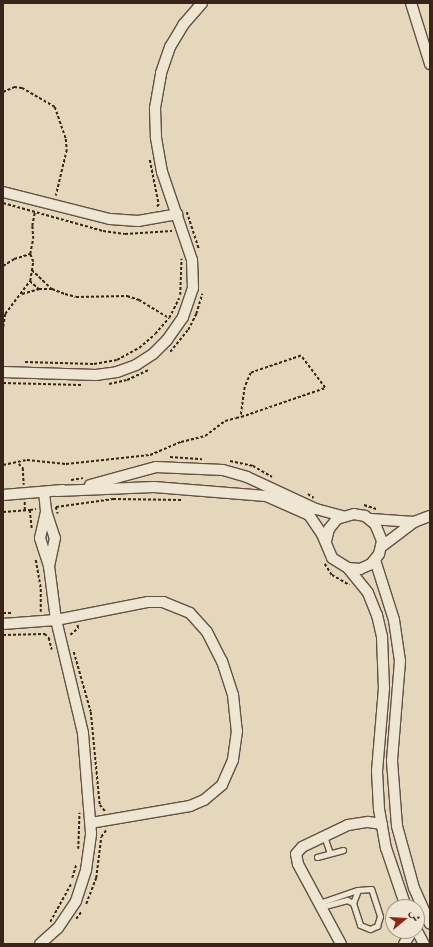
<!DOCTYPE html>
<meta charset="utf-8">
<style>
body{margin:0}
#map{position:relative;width:433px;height:947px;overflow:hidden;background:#e5d7bc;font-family:"Libre Caslon Text",Amiri,serif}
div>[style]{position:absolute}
.path>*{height:1.5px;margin-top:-0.75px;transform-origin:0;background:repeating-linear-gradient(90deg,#382419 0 3px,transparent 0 5px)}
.roads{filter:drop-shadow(1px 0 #635142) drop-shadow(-1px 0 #635142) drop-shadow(0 1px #635142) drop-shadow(0 -1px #635142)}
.service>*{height:5px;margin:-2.5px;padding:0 2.5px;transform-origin:2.5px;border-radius:2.5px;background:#eee5d3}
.minor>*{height:10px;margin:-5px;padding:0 5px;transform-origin:5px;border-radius:5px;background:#eee5d3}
span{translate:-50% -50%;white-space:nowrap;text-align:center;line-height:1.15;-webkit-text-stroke:3px #eee5d3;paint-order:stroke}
.frame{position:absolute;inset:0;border:4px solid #382419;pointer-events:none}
.north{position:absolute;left:385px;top:899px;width:40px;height:40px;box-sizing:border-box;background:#eee5d3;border:1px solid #a59889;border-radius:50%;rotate:72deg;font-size:11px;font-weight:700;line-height:16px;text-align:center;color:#382419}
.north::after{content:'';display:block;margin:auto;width:14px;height:18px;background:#8f2418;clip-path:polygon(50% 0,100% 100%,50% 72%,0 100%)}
</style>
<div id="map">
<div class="path">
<i style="left:3px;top:92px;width:12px;rotate:-24deg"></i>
<i style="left:14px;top:87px;width:8px;rotate:7deg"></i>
<i style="left:22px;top:88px;width:38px;rotate:30deg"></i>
<i style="left:55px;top:107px;width:34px;rotate:71deg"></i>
<i style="left:66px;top:139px;width:11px;rotate:85deg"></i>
<i style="left:67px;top:150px;width:47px;rotate:103.4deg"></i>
<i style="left:150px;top:160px;width:46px;rotate:78.7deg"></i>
<i style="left:159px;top:205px;width:4px;rotate:135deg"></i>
<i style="left:3px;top:203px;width:104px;rotate:15.6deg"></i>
<i style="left:103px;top:231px;width:22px;rotate:8deg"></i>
<i style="left:125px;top:234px;width:47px;rotate:-3.7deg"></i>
<i style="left:187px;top:212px;width:40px;rotate:72deg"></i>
<i style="left:3px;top:266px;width:13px;rotate:-32deg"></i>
<i style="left:14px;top:259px;width:17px;rotate:-17deg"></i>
<i style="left:32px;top:270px;width:28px;rotate:44deg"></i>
<i style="left:52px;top:289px;width:14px;rotate:21deg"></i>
<i style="left:65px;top:294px;width:11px;rotate:15deg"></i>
<i style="left:76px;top:297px;width:51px;rotate:-1.1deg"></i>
<i style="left:127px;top:296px;width:13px;rotate:18deg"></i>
<i style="left:139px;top:300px;width:35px;rotate:31deg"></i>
<i style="left:30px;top:281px;width:12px;rotate:42deg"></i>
<i style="left:39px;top:289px;width:13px"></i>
<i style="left:22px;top:294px;width:18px;rotate:-16deg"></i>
<i style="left:180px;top:295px;width:36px;rotate:-88deg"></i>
<i style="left:3px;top:327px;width:13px;rotate:-81deg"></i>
<i style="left:5px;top:314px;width:41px;rotate:-52.9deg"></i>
<i style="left:30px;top:281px;width:19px;rotate:-81deg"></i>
<i style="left:33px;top:262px;width:9px;rotate:-111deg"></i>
<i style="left:30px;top:254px;width:15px;rotate:-79deg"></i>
<i style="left:33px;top:239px;width:13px;rotate:-94deg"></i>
<i style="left:32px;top:226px;width:15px;rotate:-79deg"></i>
<i style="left:170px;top:352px;width:28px;rotate:-51deg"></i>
<i style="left:188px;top:330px;width:18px;rotate:-63deg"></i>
<i style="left:196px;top:314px;width:21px;rotate:-73deg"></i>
<i style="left:25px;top:362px;width:69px;rotate:1.7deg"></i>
<i style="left:94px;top:364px;width:23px;rotate:-10deg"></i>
<i style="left:117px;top:360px;width:25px;rotate:-29deg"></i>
<i style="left:139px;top:348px;width:21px;rotate:-41deg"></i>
<i style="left:155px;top:334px;width:21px;rotate:-49deg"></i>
<i style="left:169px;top:318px;width:22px;rotate:-63deg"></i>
<i style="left:3px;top:383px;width:78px;rotate:1.5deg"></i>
<i style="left:109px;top:384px;width:18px;rotate:-13deg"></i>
<i style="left:127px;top:380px;width:23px;rotate:-25deg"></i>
<i style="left:170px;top:457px;width:32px;rotate:4deg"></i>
<i style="left:230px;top:461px;width:24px;rotate:12deg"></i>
<i style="left:253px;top:466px;width:22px;rotate:30deg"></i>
<i style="left:19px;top:464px;width:6px;rotate:45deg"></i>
<i style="left:23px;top:468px;width:17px;rotate:87deg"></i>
<i style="left:3px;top:465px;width:25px;rotate:-12deg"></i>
<i style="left:27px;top:460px;width:39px;rotate:6deg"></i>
<i style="left:66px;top:464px;width:84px;rotate:-6.1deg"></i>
<i style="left:150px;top:455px;width:34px;rotate:-23deg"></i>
<i style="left:181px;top:442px;width:25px;rotate:-14deg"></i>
<i style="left:205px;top:436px;width:25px;rotate:-37deg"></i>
<i style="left:225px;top:421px;width:11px;rotate:-15deg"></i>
<i style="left:236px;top:418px;width:5px;rotate:-11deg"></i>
<i style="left:241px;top:417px;width:89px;rotate:-19deg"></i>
<i style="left:325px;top:388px;width:40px;rotate:-127deg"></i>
<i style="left:301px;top:356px;width:53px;rotate:161.2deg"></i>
<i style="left:251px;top:373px;width:15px;rotate:113deg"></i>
<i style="left:245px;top:387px;width:30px;rotate:98deg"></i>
<i style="left:71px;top:480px;width:12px;rotate:-9deg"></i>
<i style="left:308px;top:494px;width:7px;rotate:34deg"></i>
<i style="left:25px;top:502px;width:9px;rotate:90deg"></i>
<i style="left:364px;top:505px;width:13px;rotate:18deg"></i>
<i style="left:56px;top:507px;width:7px;rotate:74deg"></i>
<i style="left:56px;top:507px;width:58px;rotate:-8deg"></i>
<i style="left:113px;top:499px;width:70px;rotate:0.8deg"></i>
<i style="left:30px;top:510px;width:6px;rotate:-9deg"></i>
<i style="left:3px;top:512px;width:27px;rotate:-4deg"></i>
<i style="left:30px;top:510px;width:19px;rotate:84deg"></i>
<i style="left:36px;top:560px;width:29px;rotate:80deg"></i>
<i style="left:41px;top:589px;width:23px;rotate:90deg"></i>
<i style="left:325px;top:564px;width:13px;rotate:58deg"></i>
<i style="left:332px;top:575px;width:20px;rotate:30deg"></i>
<i style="left:3px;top:613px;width:10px"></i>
<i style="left:3px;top:635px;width:42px;rotate:-1.4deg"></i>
<i style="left:45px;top:634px;width:6px;rotate:45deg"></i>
<i style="left:49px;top:638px;width:12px;rotate:76deg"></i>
<i style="left:70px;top:635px;width:11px;rotate:-41deg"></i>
<i style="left:78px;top:628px;width:3px;rotate:-108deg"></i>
<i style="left:74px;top:652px;width:62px;rotate:74.2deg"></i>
<i style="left:91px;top:712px;width:93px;rotate:84.5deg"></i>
<i style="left:100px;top:805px;width:8px;rotate:50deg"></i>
<i style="left:78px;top:849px;width:36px;rotate:-88deg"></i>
<i style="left:72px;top:878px;width:14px;rotate:-73deg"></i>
<i style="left:86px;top:904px;width:28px;rotate:-69deg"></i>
<i style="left:96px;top:878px;width:41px;rotate:-83deg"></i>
<i style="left:101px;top:837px;width:10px;rotate:-53deg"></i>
<i style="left:76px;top:919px;width:9px;rotate:-54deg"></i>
<i style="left:50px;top:922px;width:43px;rotate:-61.1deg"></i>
</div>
<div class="roads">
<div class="service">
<i style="left:324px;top:836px;width:18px;rotate:71deg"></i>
<i style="left:317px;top:857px;width:27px;rotate:-15deg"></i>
<i style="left:319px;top:903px;width:40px;rotate:-18.9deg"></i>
<i style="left:321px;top:907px;width:27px;rotate:-15deg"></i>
<i style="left:347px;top:900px;width:7px;rotate:27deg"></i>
<i style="left:353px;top:903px;width:23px;rotate:72deg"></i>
<i style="left:360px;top:925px;width:11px;rotate:22deg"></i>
<i style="left:370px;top:929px;width:8px;rotate:-23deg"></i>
<i style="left:377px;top:926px;width:10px;rotate:-73deg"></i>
<i style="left:380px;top:916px;width:28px;rotate:-108deg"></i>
<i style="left:371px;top:889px;width:13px;rotate:176deg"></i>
<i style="left:358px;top:890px;width:14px;rotate:111deg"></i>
</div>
<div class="minor">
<i style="left:411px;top:3px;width:64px;rotate:72.7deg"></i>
<i style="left:3px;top:192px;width:110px;rotate:14.2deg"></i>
<i style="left:110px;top:219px;width:28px;rotate:4deg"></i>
<i style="left:138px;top:221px;width:40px;rotate:-10deg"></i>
<i style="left:3px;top:372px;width:93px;rotate:1.8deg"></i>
<i style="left:96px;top:375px;width:21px;rotate:-8deg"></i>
<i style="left:117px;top:372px;width:20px;rotate:-20deg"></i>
<i style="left:136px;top:365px;width:20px;rotate:-33deg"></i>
<i style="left:153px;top:354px;width:20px;rotate:-45deg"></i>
<i style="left:167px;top:340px;width:28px;rotate:-55deg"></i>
<i style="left:183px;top:317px;width:31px;rotate:-71deg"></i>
<i style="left:193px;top:288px;width:28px;rotate:-92deg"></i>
<i style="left:192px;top:260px;width:93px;rotate:-108.8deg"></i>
<i style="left:162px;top:172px;width:36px;rotate:-100deg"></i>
<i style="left:156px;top:137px;width:29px;rotate:-92deg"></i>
<i style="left:155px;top:108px;width:36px;rotate:-80deg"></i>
<i style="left:161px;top:73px;width:28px;rotate:-71deg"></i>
<i style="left:170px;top:47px;width:26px;rotate:-59deg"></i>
<i style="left:183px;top:25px;width:29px;rotate:-49deg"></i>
<i style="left:90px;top:485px;width:68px;rotate:-15.3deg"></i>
<i style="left:156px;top:467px;width:67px;rotate:2.6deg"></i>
<i style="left:223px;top:470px;width:25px;rotate:16deg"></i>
<i style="left:247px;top:477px;width:76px;rotate:24.9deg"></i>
<i style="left:316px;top:509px;width:27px;rotate:15deg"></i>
<i style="left:57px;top:491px;width:97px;rotate:-2.4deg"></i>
<i style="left:154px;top:487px;width:112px;rotate:4.6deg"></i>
<i style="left:266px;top:496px;width:47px;rotate:23.8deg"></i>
<i style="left:309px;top:515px;width:23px;rotate:56deg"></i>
<i style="left:322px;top:534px;width:26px;rotate:67deg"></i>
<i style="left:332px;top:558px;width:19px;rotate:32deg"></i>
<i style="left:348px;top:568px;width:12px;rotate:5deg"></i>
<i style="left:360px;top:569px;width:12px;rotate:-24deg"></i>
<i style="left:371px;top:564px;width:13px;rotate:-51deg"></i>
<i style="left:379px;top:554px;width:13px;rotate:-77deg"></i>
<i style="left:382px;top:541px;width:18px;rotate:-112deg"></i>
<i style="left:375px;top:524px;width:13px;rotate:-141deg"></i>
<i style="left:365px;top:516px;width:11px;rotate:-170deg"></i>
<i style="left:354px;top:514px;width:18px;rotate:164deg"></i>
<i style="left:337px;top:519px;width:13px;rotate:129deg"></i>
<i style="left:329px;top:529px;width:12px;rotate:104deg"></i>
<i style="left:44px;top:492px;width:19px;rotate:84deg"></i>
<i style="left:46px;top:511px;width:28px;rotate:72deg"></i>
<i style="left:55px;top:538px;width:29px;rotate:102deg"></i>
<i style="left:3px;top:495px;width:60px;rotate:-4.8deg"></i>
<i style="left:371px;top:519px;width:43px;rotate:4deg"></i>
<i style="left:381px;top:547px;width:41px;rotate:-37.1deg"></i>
<i style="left:414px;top:522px;width:17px;rotate:-21deg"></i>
<i style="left:375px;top:560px;width:63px;rotate:72.4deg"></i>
<i style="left:394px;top:620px;width:41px;rotate:81.7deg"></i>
<i style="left:400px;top:661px;width:100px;rotate:94.6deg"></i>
<i style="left:392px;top:761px;width:65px;rotate:85.6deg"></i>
<i style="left:397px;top:826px;width:64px;rotate:74.7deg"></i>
<i style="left:414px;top:888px;width:39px;rotate:66deg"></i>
<i style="left:348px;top:568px;width:32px;rotate:51deg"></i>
<i style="left:368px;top:593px;width:24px;rotate:68deg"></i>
<i style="left:377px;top:615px;width:23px;rotate:77deg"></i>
<i style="left:382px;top:637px;width:51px;rotate:87.8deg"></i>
<i style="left:384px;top:688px;width:83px;rotate:94.8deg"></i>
<i style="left:377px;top:771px;width:38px;rotate:87deg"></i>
<i style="left:379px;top:809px;width:40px;rotate:80deg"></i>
<i style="left:386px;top:848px;width:62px;rotate:71.3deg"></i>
<i style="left:3px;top:624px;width:53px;rotate:-4.3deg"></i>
<i style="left:56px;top:620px;width:94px;rotate:-11.1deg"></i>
<i style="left:148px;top:602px;width:15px"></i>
<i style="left:163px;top:602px;width:29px;rotate:22deg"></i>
<i style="left:190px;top:613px;width:25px;rotate:48deg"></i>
<i style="left:207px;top:632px;width:33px;rotate:63deg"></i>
<i style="left:222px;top:661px;width:36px;rotate:72deg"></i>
<i style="left:233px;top:695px;width:36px;rotate:84deg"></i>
<i style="left:237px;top:731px;width:29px;rotate:98deg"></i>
<i style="left:233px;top:760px;width:27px;rotate:114deg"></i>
<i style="left:222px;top:785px;width:23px;rotate:140deg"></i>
<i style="left:204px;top:800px;width:15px;rotate:157deg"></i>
<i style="left:190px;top:806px;width:100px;rotate:170.3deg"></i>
<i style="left:417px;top:931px;width:15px;rotate:62deg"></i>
<i style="left:40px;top:944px;width:24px;rotate:-42deg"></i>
<i style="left:58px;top:928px;width:32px;rotate:-56deg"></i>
<i style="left:76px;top:901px;width:33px;rotate:-72deg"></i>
<i style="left:86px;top:870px;width:37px;rotate:-82deg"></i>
<i style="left:91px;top:833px;width:100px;rotate:-94.6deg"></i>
<i style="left:83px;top:733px;width:116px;rotate:-103.4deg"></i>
<i style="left:56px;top:620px;width:54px;rotate:-97.4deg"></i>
<i style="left:49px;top:566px;width:29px;rotate:-108deg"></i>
<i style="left:40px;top:538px;width:28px;rotate:-77deg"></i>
<i style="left:341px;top:944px;width:91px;rotate:-118.3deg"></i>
<i style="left:298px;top:864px;width:10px;rotate:-101deg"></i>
<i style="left:296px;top:854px;width:9px;rotate:-49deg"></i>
<i style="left:302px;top:847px;width:51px;rotate:-25.6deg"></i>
<i style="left:348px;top:825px;width:20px;rotate:-9deg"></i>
<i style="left:368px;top:822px;width:14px;rotate:8deg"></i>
<i style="left:404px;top:944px;width:15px;rotate:-58deg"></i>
</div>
</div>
<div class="frame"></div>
<div class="north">ش</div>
</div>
